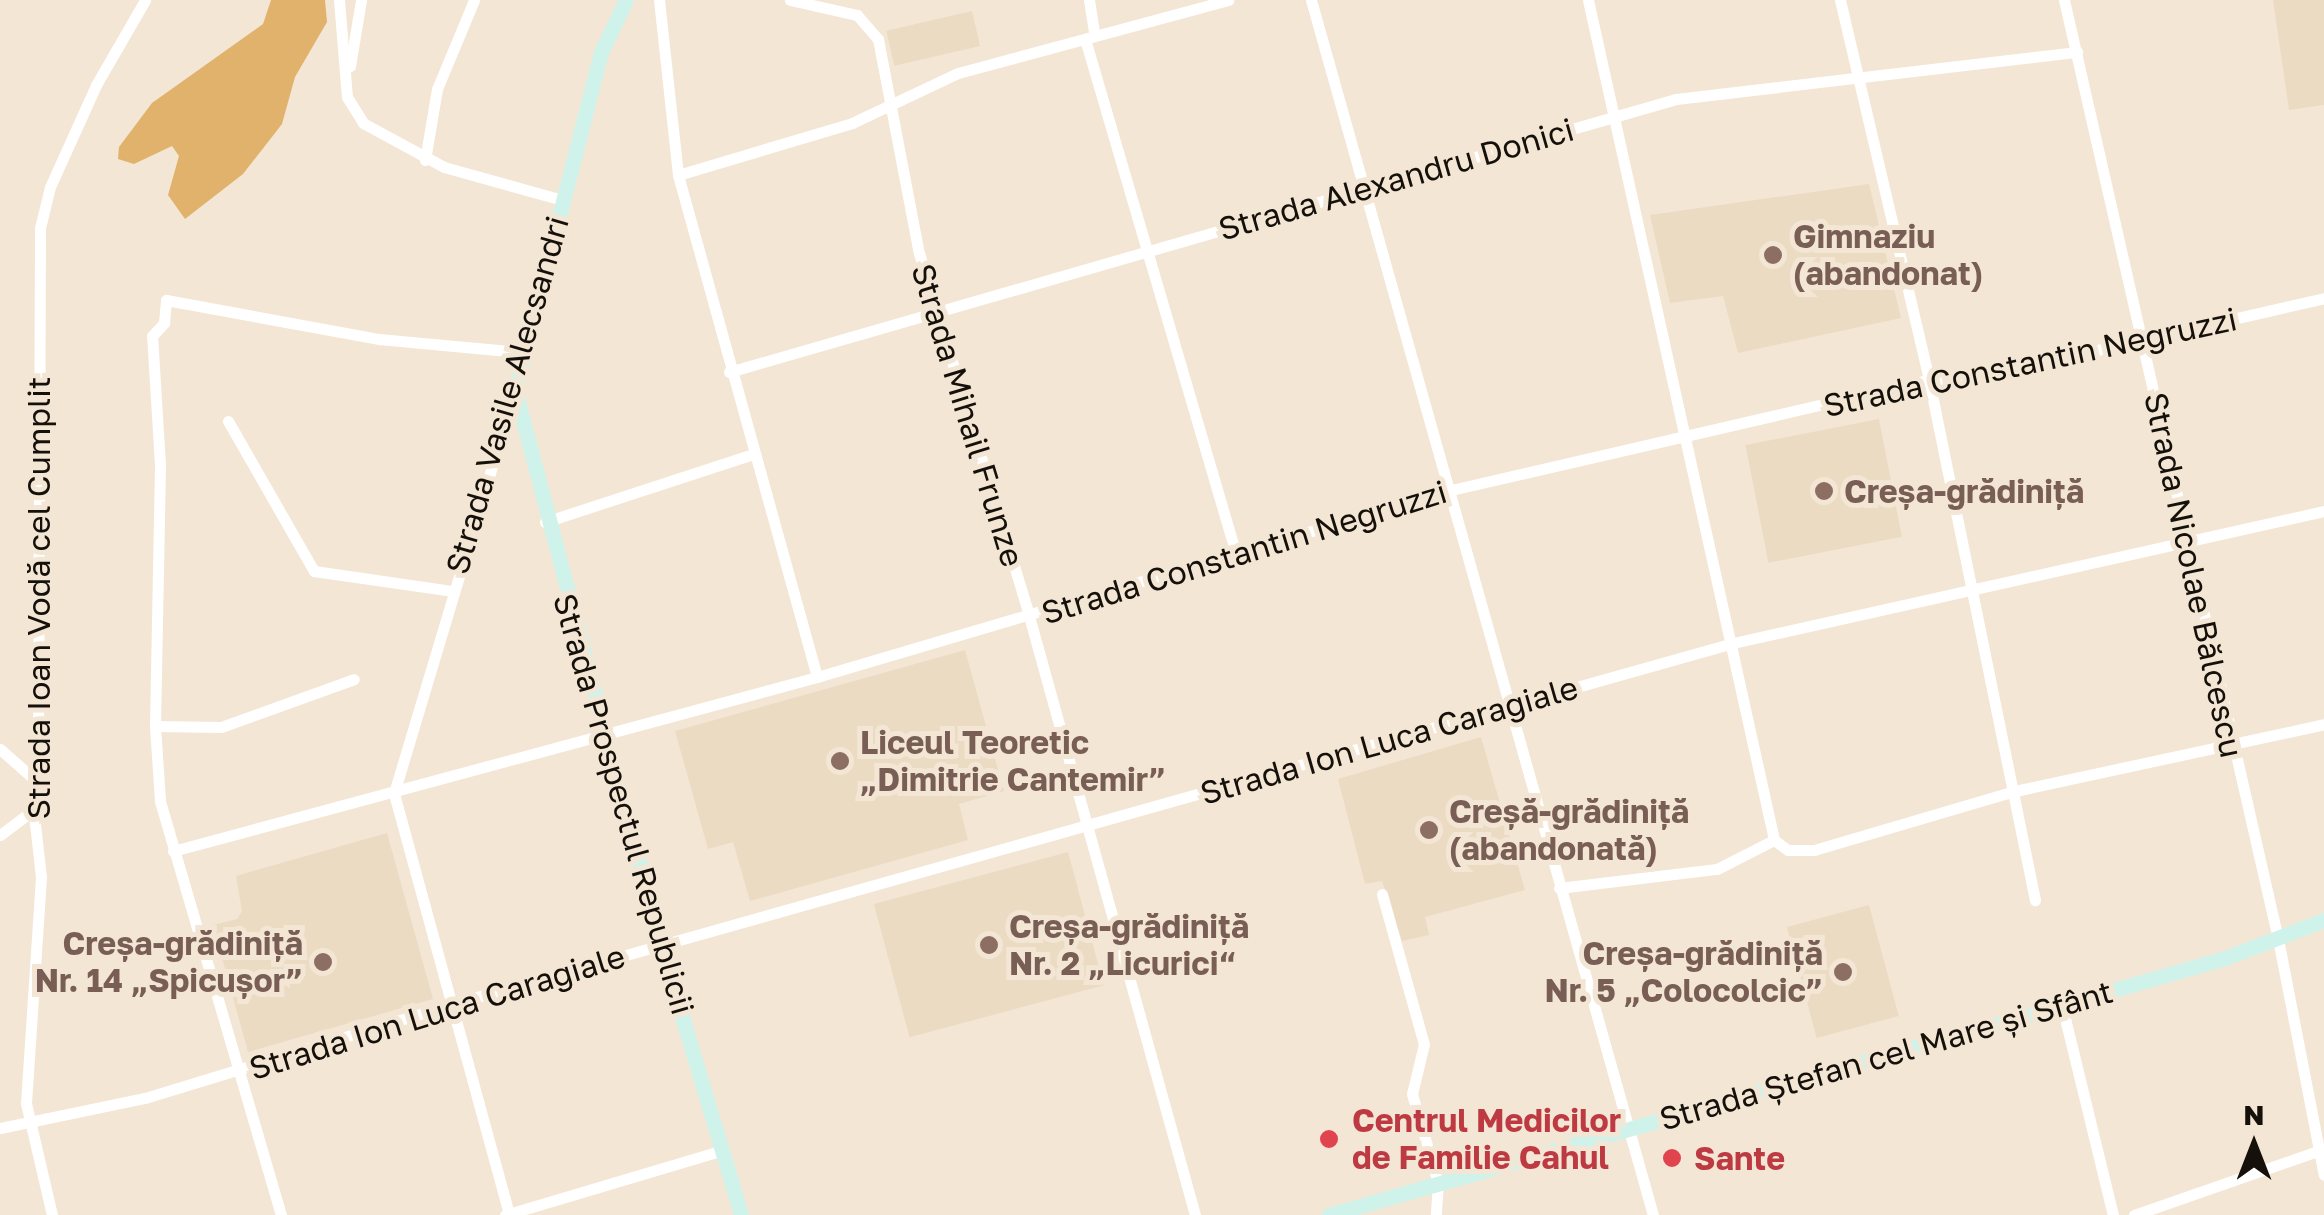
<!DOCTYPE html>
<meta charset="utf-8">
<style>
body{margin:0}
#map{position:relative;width:2324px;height:1215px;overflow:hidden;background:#f3e6d5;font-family:"Golos Text",sans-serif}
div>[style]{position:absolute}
.built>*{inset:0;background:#ecdbc3;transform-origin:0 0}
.forest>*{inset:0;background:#e0b26c}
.minor>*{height:11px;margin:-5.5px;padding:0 5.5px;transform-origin:5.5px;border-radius:5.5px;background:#fff}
.secondary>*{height:15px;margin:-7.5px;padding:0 7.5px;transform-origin:7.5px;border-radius:7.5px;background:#cff3eb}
.dots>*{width:28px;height:28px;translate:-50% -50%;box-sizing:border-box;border:5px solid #f3e6d5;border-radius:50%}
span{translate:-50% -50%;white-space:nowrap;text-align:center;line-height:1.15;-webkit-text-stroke:10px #f3e6d5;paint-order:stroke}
.street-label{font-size:32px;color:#15100a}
.education-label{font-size:32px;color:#785e54;font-weight:700}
.left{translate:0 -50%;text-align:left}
.right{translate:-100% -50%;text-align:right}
.health-label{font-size:32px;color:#be3a42;font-weight:700}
.north{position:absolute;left:2204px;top:1095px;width:100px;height:100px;-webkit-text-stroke:8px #f3e6d5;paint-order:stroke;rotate:0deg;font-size:28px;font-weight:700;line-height:40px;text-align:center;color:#15100a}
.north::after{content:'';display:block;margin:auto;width:35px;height:45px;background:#15100a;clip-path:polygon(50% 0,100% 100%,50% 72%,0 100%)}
</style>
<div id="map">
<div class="built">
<i style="clip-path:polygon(2273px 0,2324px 0,2324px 105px,2289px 110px)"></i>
<i style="left:972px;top:11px;width:36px;height:88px;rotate:77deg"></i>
<i style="clip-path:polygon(1869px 184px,1901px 318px,1738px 353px,1723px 296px,1670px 303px,1650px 215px)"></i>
<i style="left:1879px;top:419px;width:120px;height:136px;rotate:79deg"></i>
<i style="clip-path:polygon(965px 650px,1004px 791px,959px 804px,968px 840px,750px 901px,733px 842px,708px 849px,675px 731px)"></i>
<i style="clip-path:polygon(1481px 737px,1525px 890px,1425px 917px,1429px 935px,1402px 941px,1382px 881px,1365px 884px,1338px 779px)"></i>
<i style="clip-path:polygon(387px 833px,433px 999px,248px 1052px,213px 925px,237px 919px,242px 911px,236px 876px)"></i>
<i style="left:1068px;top:852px;width:138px;height:201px;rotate:75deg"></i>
<i style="left:1869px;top:905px;width:115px;height:85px;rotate:75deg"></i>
</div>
<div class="forest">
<i style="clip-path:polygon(271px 0,325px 0,327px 22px,295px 77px,282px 124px,243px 174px,185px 219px,168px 195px,179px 156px,172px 146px,134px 164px,118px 159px,119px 147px,152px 103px,263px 24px)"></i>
</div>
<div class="minor">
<i style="left:339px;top:0;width:97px;rotate:85.3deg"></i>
<i style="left:347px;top:97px;width:31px;rotate:58deg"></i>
<i style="left:363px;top:123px;width:92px;rotate:28.5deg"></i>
<i style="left:444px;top:167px;width:123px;rotate:15.6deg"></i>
<i style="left:659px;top:0;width:176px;rotate:83.8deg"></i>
<i style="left:678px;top:175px;width:521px;rotate:74.52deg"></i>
<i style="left:790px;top:0;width:69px;rotate:12.6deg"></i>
<i style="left:857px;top:15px;width:32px;rotate:49deg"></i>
<i style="left:878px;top:39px;width:218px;rotate:79.2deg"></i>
<i style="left:919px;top:253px;width:379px;rotate:73.1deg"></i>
<i style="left:1029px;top:616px;width:622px;rotate:74.51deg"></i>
<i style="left:1089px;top:0;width:36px;rotate:81deg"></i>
<i style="left:1311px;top:0;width:1262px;rotate:74.28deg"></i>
<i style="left:1588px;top:0;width:860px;rotate:77.51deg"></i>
<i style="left:1840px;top:0;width:390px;rotate:76.8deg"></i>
<i style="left:1929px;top:380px;width:531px;rotate:78.48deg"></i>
<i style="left:2064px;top:0;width:963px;rotate:77.16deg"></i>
<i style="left:2278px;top:939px;width:240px;rotate:79deg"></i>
<i style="left:1085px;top:39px;width:537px;rotate:73.66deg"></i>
<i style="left:350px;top:66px;width:67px;rotate:-80.5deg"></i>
<i style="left:425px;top:160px;width:72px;rotate:-80.4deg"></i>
<i style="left:437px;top:89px;width:96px;rotate:-67.4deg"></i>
<i style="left:678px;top:175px;width:182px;rotate:-16.6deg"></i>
<i style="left:852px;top:123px;width:117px;rotate:-25.3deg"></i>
<i style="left:958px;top:73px;width:280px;rotate:-15.1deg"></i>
<i style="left:729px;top:372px;width:986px;rotate:-16.08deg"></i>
<i style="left:1676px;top:99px;width:404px;rotate:-6.7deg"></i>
<i style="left:228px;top:421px;width:173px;rotate:60.2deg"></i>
<i style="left:314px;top:571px;width:139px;rotate:8.2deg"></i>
<i style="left:545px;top:522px;width:219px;rotate:-18.1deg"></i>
<i style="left:155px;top:726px;width:66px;rotate:0.9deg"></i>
<i style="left:221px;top:727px;width:141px;rotate:-19.8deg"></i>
<i style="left:0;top:749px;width:45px;rotate:41.4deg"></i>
<i style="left:0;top:835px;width:41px;rotate:-37.1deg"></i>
<i style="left:173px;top:851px;width:667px;rotate:-15.12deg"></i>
<i style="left:817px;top:677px;width:657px;rotate:-16.45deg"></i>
<i style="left:1447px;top:491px;width:495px;rotate:-13deg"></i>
<i style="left:1929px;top:380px;width:55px;rotate:-4.2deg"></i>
<i style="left:1984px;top:376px;width:349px;rotate:-12.9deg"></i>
<i style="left:1559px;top:888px;width:159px;rotate:-6.9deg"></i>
<i style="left:1717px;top:869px;width:64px;rotate:-27deg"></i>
<i style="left:1774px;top:840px;width:17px;rotate:36deg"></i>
<i style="left:1788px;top:850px;width:26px"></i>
<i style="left:1814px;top:850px;width:209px;rotate:-16.4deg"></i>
<i style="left:2015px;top:791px;width:316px;rotate:-12.2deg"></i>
<i style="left:1382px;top:894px;width:156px;rotate:74.4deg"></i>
<i style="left:1424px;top:1044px;width:51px;rotate:103.5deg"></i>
<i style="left:1412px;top:1094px;width:93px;rotate:73.7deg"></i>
<i style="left:1438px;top:1183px;width:32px;rotate:94deg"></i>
<i style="left:2062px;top:1006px;width:215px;rotate:76.3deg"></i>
<i style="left:0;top:1128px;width:148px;rotate:-11.7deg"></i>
<i style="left:145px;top:1098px;width:321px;rotate:-17deg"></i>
<i style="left:452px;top:1004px;width:1331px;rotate:-15.74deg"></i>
<i style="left:1733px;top:643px;width:606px;rotate:-12.59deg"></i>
<i style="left:509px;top:1214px;width:436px;rotate:-105.3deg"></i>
<i style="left:394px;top:793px;width:421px;rotate:-73.3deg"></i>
<i style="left:52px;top:1215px;width:115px;rotate:-103.1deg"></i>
<i style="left:26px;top:1103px;width:226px;rotate:-86.2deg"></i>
<i style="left:41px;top:877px;width:81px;rotate:-96.4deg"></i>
<i style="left:32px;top:797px;width:43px;rotate:-82.1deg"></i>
<i style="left:38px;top:754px;width:526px;rotate:-89.78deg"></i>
<i style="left:40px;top:228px;width:42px;rotate:-76.3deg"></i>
<i style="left:50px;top:187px;width:112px;rotate:-65.7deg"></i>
<i style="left:96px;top:85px;width:98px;rotate:-60deg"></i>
<i style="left:281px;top:1215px;width:432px;rotate:-106.3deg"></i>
<i style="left:160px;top:800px;width:74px;rotate:-93.9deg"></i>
<i style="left:155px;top:726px;width:261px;rotate:-88.9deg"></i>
<i style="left:160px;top:465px;width:129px;rotate:-93.5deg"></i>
<i style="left:152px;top:336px;width:18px;rotate:-47deg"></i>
<i style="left:164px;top:323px;width:23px;rotate:-85deg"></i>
<i style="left:166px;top:300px;width:217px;rotate:10.4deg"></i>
<i style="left:379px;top:339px;width:142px;rotate:5.3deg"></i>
<i style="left:505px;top:1215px;width:227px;rotate:-16.6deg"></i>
<i style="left:2134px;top:1215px;width:201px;rotate:-19.2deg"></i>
</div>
<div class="secondary">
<i style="left:626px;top:0;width:58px;rotate:115.7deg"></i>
<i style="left:601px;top:52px;width:349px;rotate:104.3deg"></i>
<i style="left:515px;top:390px;width:575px;rotate:75.29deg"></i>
<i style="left:661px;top:946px;width:281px;rotate:73.4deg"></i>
<i style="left:1329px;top:1215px;width:932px;rotate:-16deg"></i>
<i style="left:2225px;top:958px;width:106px;rotate:-21deg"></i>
</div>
<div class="dots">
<i style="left:1773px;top:255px;background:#8d6e63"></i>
<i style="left:1824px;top:491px;background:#8d6e63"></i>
<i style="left:840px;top:761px;background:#8d6e63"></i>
<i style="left:1429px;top:830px;background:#8d6e63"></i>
<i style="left:989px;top:945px;background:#8d6e63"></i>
<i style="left:323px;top:962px;background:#8d6e63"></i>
<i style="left:1843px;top:972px;background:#8d6e63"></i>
<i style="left:1329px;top:1139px;background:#e0444e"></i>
<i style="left:1672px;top:1158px;background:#e0444e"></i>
</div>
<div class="street-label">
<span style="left:1396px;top:179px;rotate:-16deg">Strada Alexandru Donici</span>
<span style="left:2030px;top:362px;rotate:-12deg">Strada Constantin Negruzzi</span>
<span style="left:507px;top:395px;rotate:-74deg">Strada Vasile Alecsandri</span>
<span style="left:968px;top:415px;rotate:73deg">Strada Mihail Frunze</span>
<span style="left:1244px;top:552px;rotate:-17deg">Strada Constantin Negruzzi</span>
<span style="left:2194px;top:575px;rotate:78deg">Strada Nicolae Bălcescu</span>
<span style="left:38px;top:598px;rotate:-90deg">Strada Ioan Vodă cel Cumplit</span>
<span style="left:1389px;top:740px;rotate:-16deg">Strada Ion Luca Caragiale</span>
<span style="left:624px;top:804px;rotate:74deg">Strada Prospectul Republicii</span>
<span style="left:437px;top:1012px;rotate:-17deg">Strada Ion Luca Caragiale</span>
<span style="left:1886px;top:1055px;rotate:-16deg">Strada Ștefan cel Mare și Sfânt</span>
</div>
<div class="education-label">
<span class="left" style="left:1793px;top:255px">Gimnaziu<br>(abandonat)</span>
<span class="left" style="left:1844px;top:491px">Creșa-grădiniță</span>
<span class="left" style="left:860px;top:761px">Liceul Teoretic<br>„Dimitrie Cantemir”</span>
<span class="left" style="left:1449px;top:830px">Creșă-grădiniță<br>(abandonată)</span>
<span class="left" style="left:1009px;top:945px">Creșa-grădiniță<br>Nr. 2 „Licurici“</span>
<span class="right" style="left:303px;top:962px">Creșa-grădiniță<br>Nr. 14 „Spicușor”</span>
<span class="right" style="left:1823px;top:972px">Creșa-grădiniță<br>Nr. 5 „Colocolcic”</span>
</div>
<div class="health-label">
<span class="left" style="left:1352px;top:1139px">Centrul Medicilor<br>de Familie Cahul</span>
<span class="left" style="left:1694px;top:1158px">Sante</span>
</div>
<div class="north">N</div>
</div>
